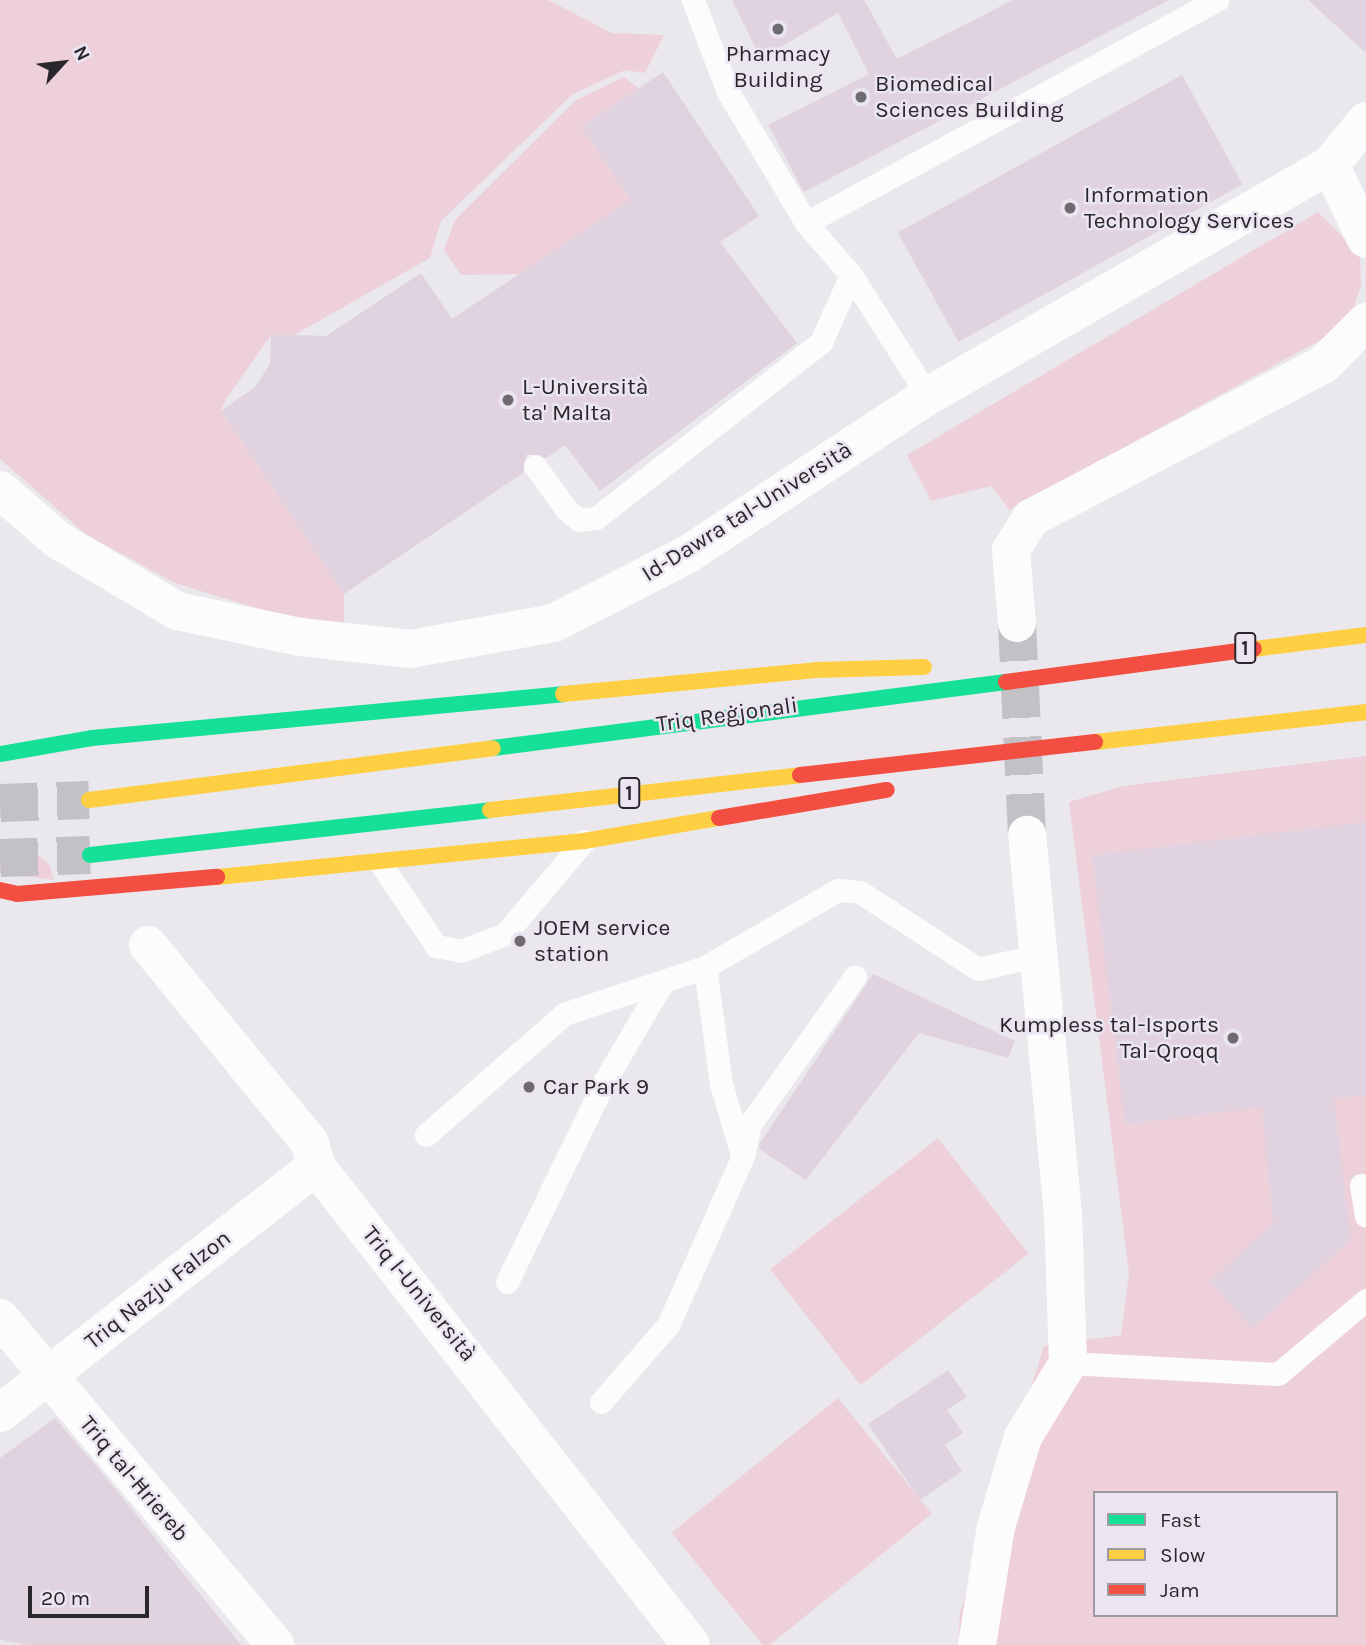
<!DOCTYPE html>
<meta charset="utf-8">
<style>
body{margin:0}
#map{position:relative;width:1366px;height:1645px;overflow:hidden;background:#eae8ed;font-family:Karla,sans-serif}
div>[style]{position:absolute}
.green>*{inset:0;background:#eed0da;transform-origin:0 0}
.building>*{inset:0;background:#e0d3df;transform-origin:0 0}
.street-tunnel>*{height:38px;margin-top:-19px;transform-origin:0;background:repeating-linear-gradient(90deg,#c3c1c6 0 38px,transparent 0 57px)}
.highway-tunnel>*{height:38px;margin-top:-19px;transform-origin:0;background:repeating-linear-gradient(90deg,#c3c1c6 0 38px,transparent 0 57px)}
.lane>*{height:23px;margin:-11.5px;padding:0 11.5px;transform-origin:11.5px;border-radius:11.5px;background:#fcfcfc}
.street>*{height:38px;margin:-19px;padding:0 19px;transform-origin:19px;border-radius:19px;background:#fcfcfc}
.fast>*{height:16px;margin:-8px;padding:0 8px;transform-origin:8px;border-radius:8px;background:#16e098}
.slow>*{height:16px;margin:-8px;padding:0 8px;transform-origin:8px;border-radius:8px;background:#ffcf43}
.jam>*{height:16px;margin:-8px;padding:0 8px;transform-origin:8px;border-radius:8px;background:#f24e42}
.dots>*{width:19px;height:19px;translate:-50% -50%;box-sizing:border-box;border:4px solid #eae5f0;border-radius:50%}
span{translate:-50% -50%;white-space:nowrap;text-align:center;line-height:1.15;-webkit-text-stroke:5px #eae5f0;paint-order:stroke}
.shield-label span{padding:2px 5px;background:#eae5f0;border:2px solid;border-radius:5px;-webkit-text-stroke-width:0}
.shield-label{font-size:21px;color:#29272b;font-weight:700}
.poi-label{font-size:23px;color:#29272b}
.left{translate:0 -50%;text-align:left}
.right{translate:-100% -50%;text-align:right}
.street-label{font-size:23px;color:#29272b}
.legend{position:absolute;left:1093px;top:1491px;width:245px;height:126px;box-sizing:border-box;background:#eae5f0;border:2px solid #9d99a1;margin:0;padding:9px 12px;list-style:none;font-size:21px;color:#29272b}
.legend li{display:flex;align-items:center;gap:14px;height:35px}
.legend b{width:35px;border:2px solid #9d99a1}
.north{position:absolute;left:28px;top:28px;width:70px;height:70px;-webkit-text-stroke:5px #eae5f0;paint-order:stroke;rotate:63deg;font-size:19px;font-weight:700;line-height:28px;text-align:center;color:#29272b}
.north::after{content:'';display:block;margin:auto;width:24px;height:32px;background:#29272b;clip-path:polygon(50% 0,100% 100%,50% 72%,0 100%)}
.scale{position:absolute;left:28px;top:1586px;width:121px;height:32px;box-sizing:border-box;border:4px solid #29272b;border-top:0;padding-left:9px;font-size:21px;line-height:24px;white-space:nowrap;color:#29272b;-webkit-text-stroke:5px #eae5f0;paint-order:stroke}
</style>
<div id="map">
<div class="green">
<i style="clip-path:polygon(0 0,548px 0,612px 33px,664px 35px,645px 73px,625px 70px,573px 94px,526px 139px,441px 221px,430px 258px,294px 335px,271px 335px,226px 399px,221px 411px,344px 594px,344px 629px,311px 625px,175px 583px,87px 535px,0 459px)"></i>
<i style="clip-path:polygon(624px 77px,639px 88px,581px 127px,630px 200px,519px 274px,461px 275px,444px 250px,455px 220px,576px 100px)"></i>
<i style="clip-path:polygon(1318px 212px,1360px 254px,1361px 286px,1348px 325px,1009px 510px,992px 486px,931px 501px,907px 455px)"></i>
<i style="clip-path:polygon(evenodd,1366px 756px,1366px 1645px,958px 1645px,960px 1613px,1044px 1346px,1121px 1335px,1129px 1273px,1069px 802px,1123px 786px,1366px 756px,1095px 1493px,1336px 1493px,1336px 1615px,1095px 1615px,1095px 1493px)"></i>
<i style="clip-path:polygon(10px 844px,31px 848px,50px 866px,54px 880px,0 873px,0 850px)"></i>
<i style="left:938px;top:1138px;width:147px;height:213px;rotate:52deg"></i>
<i style="left:838px;top:1398px;width:149px;height:214px;rotate:51deg"></i>
</div>
<div class="building">
<i style="clip-path:polygon(732px 0,864px 0,897px 59px,1013px 0,1169px 0,804px 192px,768px 125px,869px 74px,838px 13px,761px 59px)"></i>
<i style="clip-path:polygon(1308px 0,1366px 0,1366px 53px)"></i>
<i style="clip-path:polygon(663px 72px,759px 216px,720px 242px,797px 343px,600px 491px,565px 445px,546px 458px,527px 454px,523px 473px,344px 594px,221px 411px,255px 387px,270px 364px,271px 334px,326px 336px,421px 273px,452px 319px,630px 200px,581px 127px)"></i>
<i style="left:1182px;top:75px;width:125px;height:325px;rotate:61deg"></i>
<i style="clip-path:polygon(1366px 822px,1366px 1095px,1334px 1099px,1351px 1240px,1252px 1329px,1210px 1281px,1273px 1223px,1262px 1107px,1125px 1125px,1092px 855px)"></i>
<i style="clip-path:polygon(873px 974px,1015px 1041px,1008px 1058px,919px 1033px,806px 1180px,759px 1149px,760px 1143px)"></i>
<i style="clip-path:polygon(948px 1370px,967px 1397px,947px 1410px,963px 1433px,945px 1445px,962px 1471px,920px 1500px,868px 1424px)"></i>
<i style="clip-path:polygon(55px 1418px,113px 1486px,241px 1645px,29px 1645px,0 1640px,0 1458px)"></i>
</div>
<div class="street-tunnel">
<i style="left:1017px;top:623px;width:212px;rotate:87.3deg"></i>
</div>
<div class="highway-tunnel">
<i style="left:0;top:803px;width:89px;rotate:-1.9deg"></i>
<i style="left:0;top:858px;width:90px;rotate:-1.9deg"></i>
</div>
<div class="lane">
<i style="left:693px;top:0;width:98px;rotate:69.2deg"></i>
<i style="left:728px;top:92px;width:152px;rotate:59.2deg"></i>
<i style="left:806px;top:223px;width:69px;rotate:49.1deg"></i>
<i style="left:851px;top:275px;width:143px;rotate:57.5deg"></i>
<i style="left:806px;top:223px;width:468px;rotate:-28.5deg"></i>
<i style="left:535px;top:466px;width:53px;rotate:54.2deg"></i>
<i style="left:566px;top:509px;width:17px;rotate:40deg"></i>
<i style="left:579px;top:520px;width:17px;rotate:-7deg"></i>
<i style="left:596px;top:518px;width:286px;rotate:-38deg"></i>
<i style="left:821px;top:342px;width:73px;rotate:-65.9deg"></i>
<i style="left:381px;top:864px;width:99px;rotate:56.1deg"></i>
<i style="left:436px;top:946px;width:25px;rotate:11deg"></i>
<i style="left:461px;top:951px;width:47px;rotate:-21.1deg"></i>
<i style="left:505px;top:934px;width:122px;rotate:-49.7deg"></i>
<i style="left:705px;top:967px;width:118px;rotate:82.2deg"></i>
<i style="left:721px;top:1084px;width:74px;rotate:73.5deg"></i>
<i style="left:426px;top:1135px;width:184px;rotate:-41.2deg"></i>
<i style="left:564px;top:1014px;width:149px;rotate:-18.4deg"></i>
<i style="left:705px;top:967px;width:154px;rotate:-30.1deg"></i>
<i style="left:838px;top:890px;width:22px;rotate:5deg"></i>
<i style="left:860px;top:892px;width:141px;rotate:33.1deg"></i>
<i style="left:978px;top:969px;width:64px;rotate:-12.7deg"></i>
<i style="left:1361px;top:1185px;width:31px;rotate:81deg"></i>
<i style="left:507px;top:1282px;width:222px;rotate:-64.1deg"></i>
<i style="left:604px;top:1082px;width:115px;rotate:-59.6deg"></i>
<i style="left:1068px;top:1363px;width:210px;rotate:3deg"></i>
<i style="left:1278px;top:1374px;width:115px;rotate:-40.1deg"></i>
<i style="left:601px;top:1402px;width:102px;rotate:-49deg"></i>
<i style="left:668px;top:1325px;width:185px;rotate:-66.1deg"></i>
<i style="left:743px;top:1156px;width:33px;rotate:-78deg"></i>
<i style="left:750px;top:1124px;width:181px;rotate:-54.6deg"></i>
</div>
<div class="street">
<i style="left:1330px;top:165px;width:82px;rotate:64.1deg"></i>
<i style="left:0;top:490px;width:77px;rotate:40.8deg"></i>
<i style="left:58px;top:540px;width:139px;rotate:30.8deg"></i>
<i style="left:177px;top:611px;width:126px;rotate:11.9deg"></i>
<i style="left:300px;top:637px;width:111px;rotate:6.2deg"></i>
<i style="left:410px;top:649px;width:146px;rotate:-10.2deg"></i>
<i style="left:554px;top:623px;width:151px;rotate:-27.2deg"></i>
<i style="left:688px;top:554px;width:287px;rotate:-33.4deg"></i>
<i style="left:928px;top:396px;width:464px;rotate:-29.9deg"></i>
<i style="left:1330px;top:165px;width:57px;rotate:-50.7deg"></i>
<i style="left:1017px;top:623px;width:73px;rotate:-94.7deg"></i>
<i style="left:1011px;top:550px;width:38px;rotate:-58deg"></i>
<i style="left:1031px;top:518px;width:330px;rotate:-27.7deg"></i>
<i style="left:1323px;top:365px;width:61px;rotate:-45deg"></i>
<i style="left:148px;top:945px;width:256px;rotate:50.7deg"></i>
<i style="left:310px;top:1143px;width:24px;rotate:75deg"></i>
<i style="left:316px;top:1166px;width:608px;rotate:51.94deg"></i>
<i style="left:0;top:1318px;width:427px;rotate:49.9deg"></i>
<i style="left:0;top:1413px;width:401px;rotate:-38deg"></i>
<i style="left:977px;top:1645px;width:120px;rotate:-80.9deg"></i>
<i style="left:996px;top:1527px;width:94px;rotate:-73.3deg"></i>
<i style="left:1023px;top:1437px;width:87px;rotate:-58.7deg"></i>
<i style="left:1068px;top:1363px;width:149px;rotate:-91.9deg"></i>
<i style="left:1063px;top:1214px;width:381px;rotate:-95.4deg"></i>
</div>
<div class="fast">
<i style="left:493px;top:748px;width:517px;rotate:-7.33deg"></i>
<i style="left:0;top:754px;width:93px;rotate:-9.9deg"></i>
<i style="left:92px;top:738px;width:473px;rotate:-5.3deg"></i>
<i style="left:90px;top:855px;width:403px;rotate:-6.4deg"></i>
</div>
<div class="slow">
<i style="left:1254px;top:649px;width:113px;rotate:-7.1deg"></i>
<i style="left:563px;top:694px;width:254px;rotate:-5.4deg"></i>
<i style="left:816px;top:670px;width:108px;rotate:-1.6deg"></i>
<i style="left:1095px;top:742px;width:273px;rotate:-6.3deg"></i>
<i style="left:89px;top:800px;width:407px;rotate:-7.3deg"></i>
<i style="left:490px;top:810px;width:312px;rotate:-6.4deg"></i>
<i style="left:217px;top:877px;width:369px;rotate:-5.6deg"></i>
<i style="left:584px;top:841px;width:137px;rotate:-9.7deg"></i>
</div>
<div class="jam">
<i style="left:1006px;top:682px;width:250px;rotate:-7.6deg"></i>
<i style="left:800px;top:775px;width:297px;rotate:-6.4deg"></i>
<i style="left:719px;top:818px;width:170px;rotate:-9.5deg"></i>
<i style="left:0;top:890px;width:17px;rotate:13deg"></i>
<i style="left:17px;top:894px;width:201px;rotate:-4.9deg"></i>
</div>
<div class="dots">
<i style="left:778px;top:29px;background:#6d6b6f"></i>
<i style="left:861px;top:97px;background:#6d6b6f"></i>
<i style="left:1070px;top:208px;background:#6d6b6f"></i>
<i style="left:508px;top:400px;background:#6d6b6f"></i>
<i style="left:520px;top:941px;background:#6d6b6f"></i>
<i style="left:1233px;top:1038px;background:#6d6b6f"></i>
<i style="left:529px;top:1087px;background:#6d6b6f"></i>
</div>
<div class="shield-label">
<span style="left:1245px;top:648px">1</span>
<span style="left:629px;top:793px">1</span>
</div>
<div class="poi-label">
<span style="left:778px;top:67px">Pharmacy<br>Building</span>
<span class="left" style="left:875px;top:97px">Biomedical<br>Sciences Building</span>
<span class="left" style="left:1084px;top:208px">Information<br>Technology Services</span>
<span class="left" style="left:522px;top:400px">L-Università<br>ta' Malta</span>
<span class="left" style="left:534px;top:941px">JOEM service<br>station</span>
<span class="right" style="left:1219px;top:1038px">Kumpless tal-Isports<br>Tal-Qroqq</span>
<span class="left" style="left:543px;top:1087px">Car Park 9</span>
</div>
<div class="street-label">
<span style="left:747px;top:512px;rotate:-32deg">Id-Dawra tal-Università</span>
<span style="left:727px;top:715px;rotate:-8deg">Triq Reġjonali</span>
<span style="left:158px;top:1290px;rotate:-38deg">Triq Nazju Falzon</span>
<span style="left:419px;top:1294px;rotate:51deg">Triq l-Università</span>
<span style="left:134px;top:1479px;rotate:50deg">Triq tal-Ħriereb</span>
</div>
<ul class="legend">
<li><b style="height:9px;background:#16e098"></b>Fast</li>
<li><b style="height:9px;background:#ffcf43"></b>Slow</li>
<li><b style="height:9px;background:#f24e42"></b>Jam</li>
</ul>
<div class="north">N</div>
<div class="scale">20 m</div>
</div>
